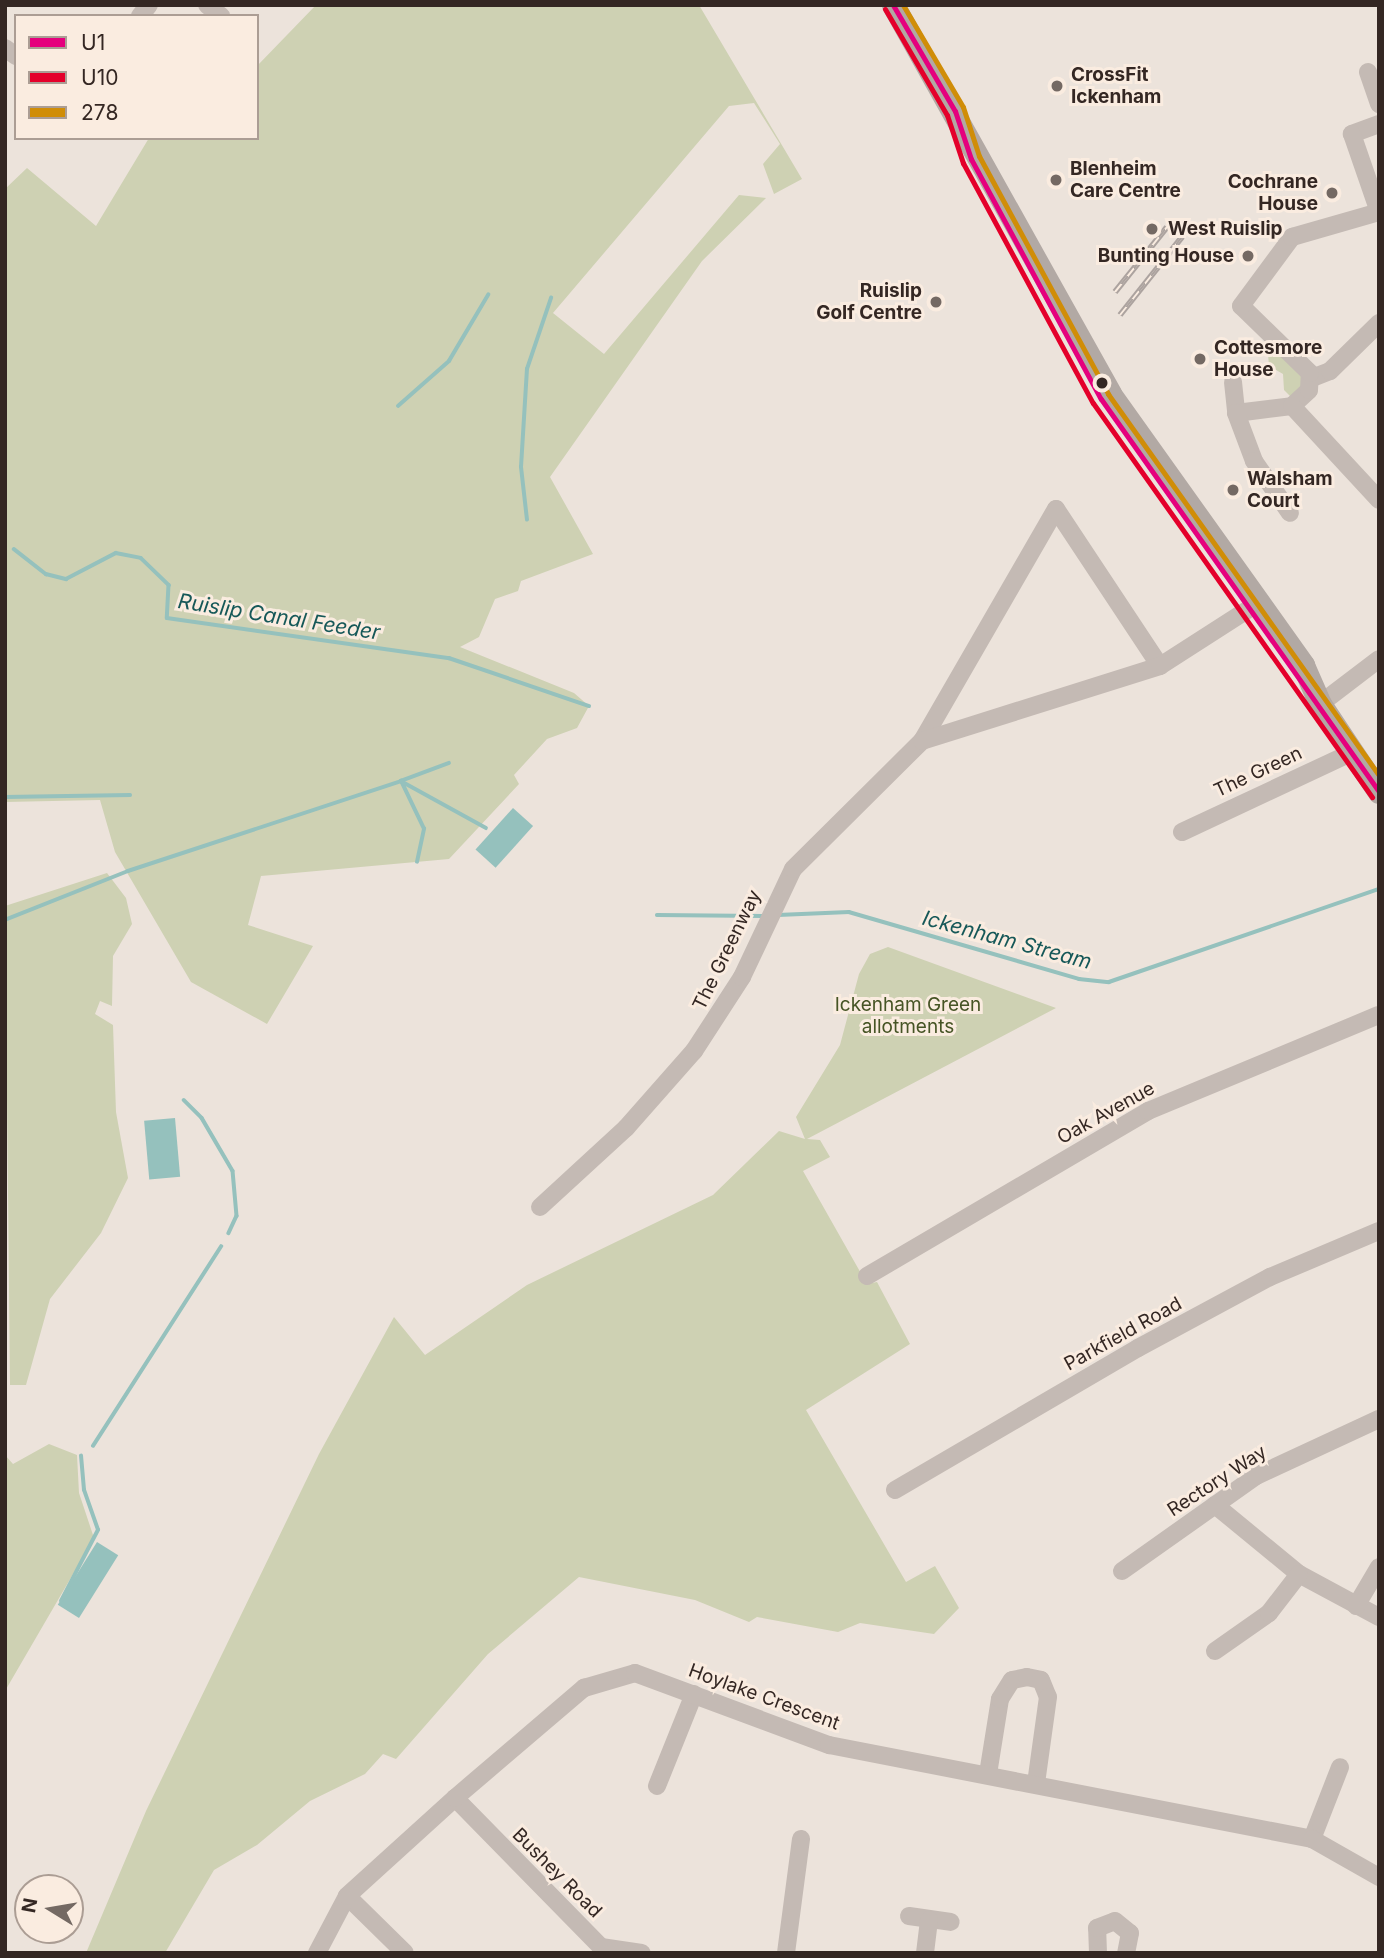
<!DOCTYPE html>
<style>
body{margin:0}
#map{position:relative;width:1384px;height:1958px;overflow:hidden;background:#ece3db;font-family:Inter,sans-serif}
div>[style]{position:absolute}
.green>*{inset:0;background:#ced1b3}
.water>*{inset:0;background:#95c1bd;transform-origin:0 0}
.stream>*{height:3.5px;margin:-1.75px;padding:0 1.75px;transform-origin:1.75px;border-radius:1.75px;background:#95c1bd}
.minor>*{height:18px;margin:-9px;padding:0 9px;transform-origin:9px;border-radius:9px;background:#c4bab4}
.major>*{height:23px;margin:-11.5px;padding:0 11.5px;transform-origin:11.5px;border-radius:11.5px;background:#b2a9a4}
.rail>*{height:6px;margin-top:-3px;transform-origin:0;background:repeating-linear-gradient(90deg,#faece0 0 10px,#aca39f 0 20px);box-sizing:border-box;border-block:2px solid #aca39f}
.bus-1>*{height:5px;margin:-2.5px;padding:0 2.5px;transform-origin:2.5px;border-radius:2.5px;background:#e5007d}
.bus-2>*{height:5px;margin:-2.5px;padding:0 2.5px;transform-origin:2.5px;border-radius:2.5px;background:#e4002b}
.bus-3>*{height:5px;margin:-2.5px;padding:0 2.5px;transform-origin:2.5px;border-radius:2.5px;background:#d08d07}
.dots>*{width:19px;height:19px;translate:-50% -50%;box-sizing:border-box;border:4px solid #faece0;border-radius:50%}
span{translate:-50% -50%;white-space:nowrap;text-align:center;line-height:1.15;-webkit-text-stroke:6px #faece0;paint-order:stroke}
.poi-label{font-size:19px;color:#342723;font-weight:700}
.left{translate:0 -50%;text-align:left}
.right{translate:-100% -50%;text-align:right}
.street-label{font-size:19px;color:#342723}
.park-label{font-size:19px;color:#465425}
.water-label{font-size:21px;color:#165858;font-style:italic}
.frame{position:absolute;inset:0;border:7px solid #342723;pointer-events:none}
.legend{position:absolute;left:14px;top:14px;width:245px;height:126px;box-sizing:border-box;background:#faece0;border:2px solid #ab9d94;margin:0;padding:9px 12px;list-style:none;font-size:21px;color:#342723}
.legend li{display:flex;align-items:center;gap:14px;height:35px}
.legend b{width:35px;border:2px solid #ab9d94}
.north{position:absolute;left:14px;top:1874px;width:70px;height:70px;box-sizing:border-box;background:#faece0;border:2px solid #ab9d94;border-radius:50%;rotate:281deg;font-size:19px;font-weight:700;line-height:28px;text-align:center;color:#342723}
.north::after{content:'';display:block;margin:auto;width:24px;height:32px;background:#746963;clip-path:polygon(50% 0,100% 100%,50% 72%,0 100%)}
</style>
<div id="map">
<div class="green">
<i style="clip-path:polygon(316px 5px,699px 5px,802px 179px,774px 194px,763px 164px,780px 144px,754px 103px,729px 106px,553px 313px,604px 354px,739px 195px,766px 198px,702px 261px,550px 477px,593px 554px,521px 581px,518px 591px,495px 599px,479px 637px,460px 647px,574px 693px,589px 706px,577px 728px,547px 739px,514px 775px,519px 784px,449px 859px,261px 876px,248px 925px,313px 946px,267px 1024px,191px 982px,115px 852px,100px 800px,5px 802px,5px 189px,27px 168px,96px 226px,149px 138px,257px 138px,257px 66px)"></i>
<i style="clip-path:polygon(1267px 342px,1307px 382px,1292px 398px,1284px 390px,1283px 374px,1269px 366px)"></i>
<i style="clip-path:polygon(107px 873px,126px 898px,132px 924px,113px 956px,112px 1006px,100px 1001px,95px 1014px,113px 1025px,116px 1112px,128px 1178px,101px 1233px,50px 1299px,26px 1385px,10px 1385px,5px 906px)"></i>
<i style="clip-path:polygon(888px 947px,1056px 1008px,807px 1139px,820px 1140px,830px 1157px,803px 1171px,867px 1284px,877px 1282px,910px 1344px,806px 1410px,906px 1582px,935px 1566px,959px 1608px,934px 1634px,860px 1623px,838px 1632px,757px 1617px,749px 1622px,695px 1600px,579px 1577px,488px 1654px,396px 1759px,383px 1754px,365px 1774px,310px 1801px,257px 1845px,214px 1870px,165px 1953px,86px 1953px,146px 1811px,319px 1454px,394px 1317px,425px 1355px,527px 1285px,713px 1195px,779px 1131px,805px 1139px,796px 1117px,840px 1045px,859px 974px,870px 954px)"></i>
<i style="clip-path:polygon(49px 1444px,77px 1455px,79px 1493px,94px 1538px,5px 1691px,5px 1455px,13px 1464px)"></i>
</div>
<div class="water">
<i style="left:513px;top:808px;width:27px;height:56px;rotate:42deg"></i>
<i style="left:175px;top:1118px;width:59px;height:31px;rotate:85deg"></i>
<i style="left:97px;top:1542px;width:25px;height:74px;rotate:32deg"></i>
</div>
<div class="stream">
<i style="left:398px;top:406px;width:68px;rotate:-41.4deg"></i>
<i style="left:449px;top:361px;width:77px;rotate:-59.4deg"></i>
<i style="left:527px;top:520px;width:53px;rotate:-96.5deg"></i>
<i style="left:521px;top:467px;width:98px;rotate:-86.5deg"></i>
<i style="left:527px;top:369px;width:75px;rotate:-71.3deg"></i>
<i style="left:14px;top:549px;width:41px;rotate:38deg"></i>
<i style="left:46px;top:574px;width:21px;rotate:14deg"></i>
<i style="left:66px;top:579px;width:56px;rotate:-27.5deg"></i>
<i style="left:116px;top:553px;width:25px;rotate:11deg"></i>
<i style="left:141px;top:558px;width:39px;rotate:44deg"></i>
<i style="left:169px;top:585px;width:33px;rotate:93deg"></i>
<i style="left:167px;top:618px;width:285px;rotate:8.1deg"></i>
<i style="left:449px;top:658px;width:148px;rotate:18.9deg"></i>
<i style="left:5px;top:797px;width:125px;rotate:-0.9deg"></i>
<i style="left:417px;top:862px;width:34px;rotate:-78deg"></i>
<i style="left:424px;top:829px;width:53px;rotate:-115.6deg"></i>
<i style="left:401px;top:781px;width:51px;rotate:-20.6deg"></i>
<i style="left:657px;top:915px;width:106px;rotate:0.5deg"></i>
<i style="left:778px;top:915px;width:71px;rotate:-2.4deg"></i>
<i style="left:849px;top:912px;width:240px;rotate:16.2deg"></i>
<i style="left:1079px;top:979px;width:30px;rotate:6deg"></i>
<i style="left:1109px;top:982px;width:286px;rotate:-19deg"></i>
<i style="left:5px;top:920px;width:132px;rotate:-21.7deg"></i>
<i style="left:128px;top:871px;width:287px;rotate:-18.2deg"></i>
<i style="left:401px;top:781px;width:97px;rotate:28.9deg"></i>
<i style="left:184px;top:1100px;width:25px;rotate:45deg"></i>
<i style="left:202px;top:1118px;width:61px;rotate:59.7deg"></i>
<i style="left:233px;top:1171px;width:45px;rotate:84.9deg"></i>
<i style="left:237px;top:1216px;width:19px;rotate:115deg"></i>
<i style="left:93px;top:1446px;width:237px;rotate:-57.3deg"></i>
<i style="left:61px;top:1601px;width:80px;rotate:-62.5deg"></i>
<i style="left:98px;top:1530px;width:42px;rotate:-109.3deg"></i>
<i style="left:84px;top:1490px;width:34px;rotate:-95deg"></i>
</div>
<div class="minor">
<i style="left:207px;top:5px;width:18px;rotate:38deg"></i>
<i style="left:140px;top:16px;width:14px;rotate:-51deg"></i>
<i style="left:5px;top:48px;width:14px;rotate:36deg"></i>
<i style="left:1368px;top:72px;width:34px;rotate:71deg"></i>
<i style="left:1379px;top:124px;width:29px;rotate:160deg"></i>
<i style="left:1352px;top:134px;width:83px;rotate:70.9deg"></i>
<i style="left:1312px;top:378px;width:19px;rotate:-21deg"></i>
<i style="left:1330px;top:371px;width:69px;rotate:-44.4deg"></i>
<i style="left:1233px;top:382px;width:31px;rotate:84deg"></i>
<i style="left:1236px;top:413px;width:56px;rotate:-7.1deg"></i>
<i style="left:1292px;top:406px;width:23px;rotate:-43deg"></i>
<i style="left:1309px;top:390px;width:17px;rotate:-87deg"></i>
<i style="left:1310px;top:373px;width:96px;rotate:-135.8deg"></i>
<i style="left:1241px;top:306px;width:86px;rotate:-53.5deg"></i>
<i style="left:1292px;top:237px;width:91px;rotate:-16deg"></i>
<i style="left:1292px;top:406px;width:128px;rotate:47.2deg"></i>
<i style="left:1236px;top:413px;width:51px;rotate:69.4deg"></i>
<i style="left:1254px;top:461px;width:63px;rotate:55.3deg"></i>
<i style="left:1320px;top:704px;width:74px;rotate:-37.3deg"></i>
<i style="left:922px;top:741px;width:268px;rotate:-60deg"></i>
<i style="left:1056px;top:509px;width:188px;rotate:56.5deg"></i>
<i style="left:1182px;top:832px;width:189px;rotate:-25.1deg"></i>
<i style="left:540px;top:1207px;width:117px;rotate:-42.6deg"></i>
<i style="left:626px;top:1128px;width:103px;rotate:-48.6deg"></i>
<i style="left:694px;top:1051px;width:88px;rotate:-57deg"></i>
<i style="left:742px;top:977px;width:119px;rotate:-64.7deg"></i>
<i style="left:793px;top:869px;width:182px;rotate:-44.8deg"></i>
<i style="left:922px;top:741px;width:250px;rotate:-17.5deg"></i>
<i style="left:1160px;top:666px;width:117px;rotate:-32.7deg"></i>
<i style="left:867px;top:1276px;width:326px;rotate:-30.4deg"></i>
<i style="left:1148px;top:1111px;width:250px;rotate:-22.6deg"></i>
<i style="left:895px;top:1490px;width:281px;rotate:-30.3deg"></i>
<i style="left:1138px;top:1348px;width:150px;rotate:-28.3deg"></i>
<i style="left:1270px;top:1277px;width:118px;rotate:-22.9deg"></i>
<i style="left:1215px;top:1505px;width:109px;rotate:39.4deg"></i>
<i style="left:1299px;top:1574px;width:91px;rotate:28.3deg"></i>
<i style="left:1122px;top:1571px;width:164px;rotate:-35.3deg"></i>
<i style="left:1256px;top:1476px;width:136px;rotate:-24.9deg"></i>
<i style="left:1356px;top:1606px;width:45px;rotate:-59.5deg"></i>
<i style="left:1215px;top:1651px;width:66px;rotate:-35.1deg"></i>
<i style="left:1269px;top:1613px;width:49px;rotate:-52.4deg"></i>
<i style="left:988px;top:1774px;width:76px;rotate:-80.9deg"></i>
<i style="left:1000px;top:1699px;width:22px;rotate:-58deg"></i>
<i style="left:1012px;top:1680px;width:15px;rotate:-11deg"></i>
<i style="left:1027px;top:1677px;width:14px;rotate:12deg"></i>
<i style="left:1041px;top:1680px;width:18px;rotate:68deg"></i>
<i style="left:1048px;top:1697px;width:87px;rotate:97.9deg"></i>
<i style="left:657px;top:1786px;width:99px;rotate:-68.1deg"></i>
<i style="left:455px;top:1798px;width:209px;rotate:45.6deg"></i>
<i style="left:601px;top:1947px;width:41px;rotate:8.3deg"></i>
<i style="left:1312px;top:1839px;width:77px;rotate:-68.7deg"></i>
<i style="left:347px;top:1896px;width:81px;rotate:44.5deg"></i>
<i style="left:909px;top:1916px;width:42px;rotate:8.1deg"></i>
<i style="left:317px;top:1953px;width:64px;rotate:-62.2deg"></i>
<i style="left:347px;top:1896px;width:146px;rotate:-42.2deg"></i>
<i style="left:455px;top:1798px;width:170px;rotate:-40.5deg"></i>
<i style="left:584px;top:1688px;width:53px;rotate:-16.4deg"></i>
<i style="left:635px;top:1673px;width:207px;rotate:20.4deg"></i>
<i style="left:829px;top:1745px;width:492px;rotate:11deg"></i>
<i style="left:1312px;top:1839px;width:77px;rotate:29.6deg"></i>
<i style="left:786px;top:1953px;width:115px;rotate:-82.5deg"></i>
<i style="left:925px;top:1953px;width:33px;rotate:-83deg"></i>
<i style="left:1098px;top:1953px;width:25px;rotate:-92deg"></i>
<i style="left:1097px;top:1928px;width:19px;rotate:-21deg"></i>
<i style="left:1115px;top:1921px;width:19px;rotate:39deg"></i>
<i style="left:1130px;top:1933px;width:20px;rotate:101deg"></i>
</div>
<div class="major">
<i style="left:893px;top:5px;width:445px;rotate:60.8deg"></i>
<i style="left:1110px;top:394px;width:333px;rotate:54.5deg"></i>
<i style="left:1303px;top:665px;width:43px;rotate:66.4deg"></i>
<i style="left:1320px;top:704px;width:106px;rotate:56.2deg"></i>
</div>
<div class="rail">
<i style="left:1115px;top:292px;width:83px;rotate:-51.3deg"></i>
<i style="left:1120px;top:315px;width:100px;rotate:-51.5deg"></i>
</div>
<div class="bus-1">
<i style="left:893px;top:5px;width:123px;rotate:59.7deg"></i>
<i style="left:955px;top:111px;width:51px;rotate:71.6deg"></i>
<i style="left:971px;top:159px;width:273px;rotate:61.6deg"></i>
<i style="left:1101px;top:399px;width:481px;rotate:54.7deg"></i>
</div>
<div class="bus-2">
<i style="left:885px;top:9px;width:123px;rotate:59.7deg"></i>
<i style="left:947px;top:115px;width:51px;rotate:71.6deg"></i>
<i style="left:963px;top:163px;width:273px;rotate:61.6deg"></i>
<i style="left:1093px;top:403px;width:483px;rotate:54.7deg"></i>
</div>
<div class="bus-3">
<i style="left:903px;top:5px;width:118px;rotate:59.5deg"></i>
<i style="left:963px;top:107px;width:52px;rotate:71.9deg"></i>
<i style="left:979px;top:156px;width:271px;rotate:61.5deg"></i>
<i style="left:1108px;top:394px;width:468px;rotate:54.6deg"></i>
</div>
<div class="dots">
<i style="left:1057px;top:86px;background:#746963"></i>
<i style="left:1056px;top:180px;background:#746963"></i>
<i style="left:1332px;top:193px;background:#746963"></i>
<i style="left:1152px;top:229px;background:#746963"></i>
<i style="left:1248px;top:256px;background:#746963"></i>
<i style="left:936px;top:302px;background:#746963"></i>
<i style="left:1200px;top:359px;background:#746963"></i>
<i style="left:1102px;top:383px;background:#342723"></i>
<i style="left:1233px;top:490px;background:#746963"></i>
</div>
<div class="poi-label">
<span class="left" style="left:1071px;top:86px">CrossFit<br>Ickenham</span>
<span class="left" style="left:1070px;top:180px">Blenheim<br>Care Centre</span>
<span class="right" style="left:1318px;top:193px">Cochrane<br>House</span>
<span class="left" style="left:1168px;top:229px">West Ruislip</span>
<span class="right" style="left:1234px;top:256px">Bunting House</span>
<span class="right" style="left:922px;top:302px">Ruislip<br>Golf Centre</span>
<span class="left" style="left:1214px;top:359px">Cottesmore<br>House</span>
<span class="left" style="left:1247px;top:490px">Walsham<br>Court</span>
</div>
<div class="street-label">
<span style="left:1258px;top:772px;rotate:-25deg">The Green</span>
<span style="left:727px;top:950px;rotate:-64deg">The Greenway</span>
<span style="left:1106px;top:1113px;rotate:-29deg">Oak Avenue</span>
<span style="left:1123px;top:1334px;rotate:-29deg">Parkfield Road</span>
<span style="left:1217px;top:1481px;rotate:-33deg">Rectory Way</span>
<span style="left:764px;top:1697px;rotate:20deg">Hoylake Crescent</span>
<span style="left:557px;top:1873px;rotate:45deg">Bushey Road</span>
</div>
<div class="park-label">
<span style="left:908px;top:1016px">Ickenham Green<br>allotments</span>
</div>
<div class="water-label">
<span style="left:279px;top:617px;rotate:9deg">Ruislip Canal Feeder</span>
<span style="left:1007px;top:940px;rotate:15deg">Ickenham Stream</span>
</div>
<div class="frame"></div>
<ul class="legend">
<li><b style="height:9px;background:#e5007d"></b>U1</li>
<li><b style="height:9px;background:#e4002b"></b>U10</li>
<li><b style="height:9px;background:#d08d07"></b>278</li>
</ul>
<div class="north">N</div>
</div>
